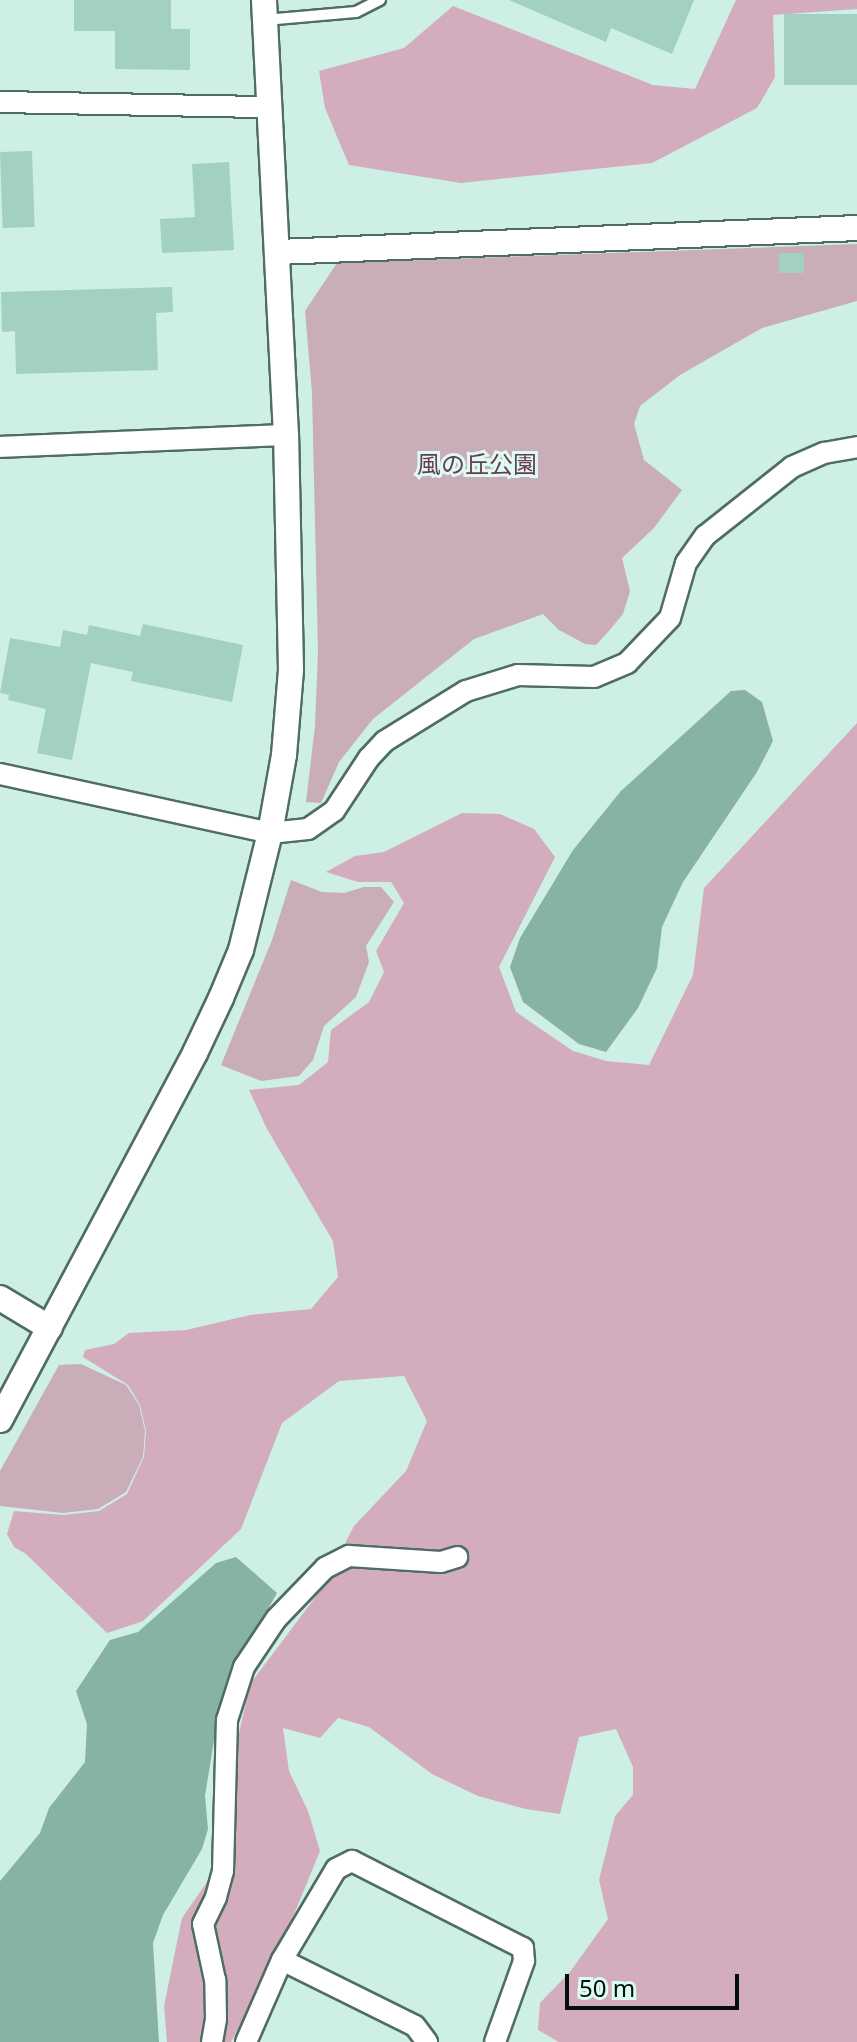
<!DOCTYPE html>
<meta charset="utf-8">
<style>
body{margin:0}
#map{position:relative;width:857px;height:2042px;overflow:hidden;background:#ceefe4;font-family:"Noto Sans","Noto Sans JP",sans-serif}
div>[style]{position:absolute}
.green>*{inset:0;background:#c9adb9}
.forest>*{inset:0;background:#d3acbe}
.water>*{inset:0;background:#86b3a5}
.building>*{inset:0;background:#a2d0c1;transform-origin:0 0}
.roads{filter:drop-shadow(2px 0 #506d64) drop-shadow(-2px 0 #506d64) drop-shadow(0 2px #506d64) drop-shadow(0 -2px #506d64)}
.service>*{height:10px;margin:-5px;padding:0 5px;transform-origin:5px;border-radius:5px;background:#fff}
.minor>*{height:20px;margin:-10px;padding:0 10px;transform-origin:10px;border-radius:10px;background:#fff}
.tertiary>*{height:24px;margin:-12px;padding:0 12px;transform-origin:12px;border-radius:12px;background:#fff}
span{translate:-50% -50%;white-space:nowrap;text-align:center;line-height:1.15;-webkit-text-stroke:6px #dbfcf1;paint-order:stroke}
.park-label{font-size:24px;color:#6c3853}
.scale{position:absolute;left:565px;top:1974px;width:174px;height:36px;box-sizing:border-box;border:4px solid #040e0b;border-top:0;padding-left:10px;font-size:24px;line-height:28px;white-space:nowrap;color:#040e0b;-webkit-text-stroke:6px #dbfcf1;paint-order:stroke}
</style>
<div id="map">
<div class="green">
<i style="clip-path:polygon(857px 244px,857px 301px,762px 328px,680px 375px,640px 406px,634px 424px,644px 460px,682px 490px,654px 528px,622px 558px,630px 591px,623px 614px,608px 632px,596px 645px,585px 644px,559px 630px,543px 614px,474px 639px,373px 719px,339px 762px,321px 803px,306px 802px,315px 726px,318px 652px,312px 393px,305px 311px,337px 263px)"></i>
<i style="clip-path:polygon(291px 880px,322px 892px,344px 893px,364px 887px,381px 887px,394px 902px,366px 946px,369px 962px,356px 997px,324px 1026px,313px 1060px,299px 1076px,261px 1081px,221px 1065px,272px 940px)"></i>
<i style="clip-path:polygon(81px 1364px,126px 1385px,139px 1405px,145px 1431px,143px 1457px,126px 1492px,98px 1509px,63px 1513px,0 1506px,0 1471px,59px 1365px)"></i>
</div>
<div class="forest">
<i style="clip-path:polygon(736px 0,857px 0,857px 9px,773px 15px,775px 77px,757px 108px,652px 163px,461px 183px,349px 165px,325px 108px,319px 71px,404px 48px,453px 6px,653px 85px,695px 89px)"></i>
<i style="clip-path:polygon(857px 723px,857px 2042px,559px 2042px,538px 2030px,540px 2003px,570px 1972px,608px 1919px,599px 1880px,615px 1816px,633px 1795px,633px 1767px,616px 1729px,579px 1737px,560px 1814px,526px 1809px,478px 1796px,432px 1774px,369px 1727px,338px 1718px,320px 1738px,283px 1728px,289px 1771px,308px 1811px,320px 1851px,279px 1951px,231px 2042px,167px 2042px,164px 2006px,182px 1918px,234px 1843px,235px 1751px,250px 1684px,320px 1591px,354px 1526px,406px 1471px,427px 1421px,404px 1376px,339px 1381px,282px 1423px,241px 1529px,143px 1621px,107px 1633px,26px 1554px,14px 1547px,7px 1534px,14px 1511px,64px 1515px,99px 1511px,127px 1494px,144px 1457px,146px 1431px,140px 1405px,128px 1385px,83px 1357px,85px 1350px,114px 1344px,129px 1333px,186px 1330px,250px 1315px,311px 1309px,338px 1277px,333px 1241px,267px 1129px,249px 1090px,299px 1085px,328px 1062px,331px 1030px,369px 1002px,384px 972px,376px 951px,404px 903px,391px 882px,358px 882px,326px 872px,355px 856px,384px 852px,462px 813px,500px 814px,534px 829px,555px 857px,499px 967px,516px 1012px,573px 1051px,606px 1061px,649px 1065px,693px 975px,704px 888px)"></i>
</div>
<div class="water">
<i style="clip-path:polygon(745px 690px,762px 702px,773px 741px,757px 772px,683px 882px,662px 927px,657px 968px,638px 1008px,606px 1052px,579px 1044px,523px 1002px,510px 967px,520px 938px,573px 850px,621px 791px,731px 691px)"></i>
<i style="clip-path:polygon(236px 1557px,277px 1593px,241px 1657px,216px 1728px,205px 1796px,208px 1829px,202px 1849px,163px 1915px,153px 1943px,159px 2042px,0 2042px,0 1881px,40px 1833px,49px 1808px,85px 1762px,87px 1724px,76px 1691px,110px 1640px,138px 1632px,216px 1563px)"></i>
</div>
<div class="building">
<i style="clip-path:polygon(74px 0,171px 0,171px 29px,190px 29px,190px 70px,115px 69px,115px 31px,74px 31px)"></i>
<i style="clip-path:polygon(509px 0,694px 0,672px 54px,611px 28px,606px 42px)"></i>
<i style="left:857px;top:14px;width:71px;height:73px;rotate:90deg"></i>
<i style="left:32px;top:151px;width:76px;height:32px;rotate:88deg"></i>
<i style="clip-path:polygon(229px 162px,234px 250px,162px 253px,160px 219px,195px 217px,192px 164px)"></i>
<i style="left:804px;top:253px;width:20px;height:25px;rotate:90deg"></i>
<i style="clip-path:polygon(172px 287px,173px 312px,156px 313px,158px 370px,16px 374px,15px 331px,2px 332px,1px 292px)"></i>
<i style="clip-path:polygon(143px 624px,243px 645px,232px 702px,131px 681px,133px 672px,91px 663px,72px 760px,37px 753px,46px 709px,8px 700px,9px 695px,0 693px,10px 638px,60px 647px,63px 630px,87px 635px,89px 625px,140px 636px)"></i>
</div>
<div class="roads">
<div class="service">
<i style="left:265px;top:20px;width:91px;rotate:-5deg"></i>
<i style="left:356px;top:12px;width:27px;rotate:-27deg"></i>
</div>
<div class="minor">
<i style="left:0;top:102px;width:269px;rotate:1.1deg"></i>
<i style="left:0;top:447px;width:286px;rotate:-2.4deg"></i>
<i style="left:0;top:774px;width:276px;rotate:12.3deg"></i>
<i style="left:270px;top:833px;width:38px;rotate:-6deg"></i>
<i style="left:308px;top:829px;width:32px;rotate:-35deg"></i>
<i style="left:334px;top:811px;width:64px;rotate:-56.6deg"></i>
<i style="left:369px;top:758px;width:23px;rotate:-47deg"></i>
<i style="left:385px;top:741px;width:95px;rotate:-31.7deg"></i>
<i style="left:466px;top:691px;width:54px;rotate:-17.1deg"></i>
<i style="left:518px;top:675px;width:76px;rotate:1.5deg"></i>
<i style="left:594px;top:677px;width:36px;rotate:-23deg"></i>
<i style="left:627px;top:663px;width:62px;rotate:-46.3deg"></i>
<i style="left:670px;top:618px;width:57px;rotate:-73.8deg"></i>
<i style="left:686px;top:563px;width:33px;rotate:-55deg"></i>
<i style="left:705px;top:536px;width:111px;rotate:-38.4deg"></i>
<i style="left:792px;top:467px;width:35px;rotate:-24deg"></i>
<i style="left:824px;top:453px;width:34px;rotate:-10deg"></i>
<i style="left:282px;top:1960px;width:148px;rotate:26.4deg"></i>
<i style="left:415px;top:2026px;width:20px;rotate:53deg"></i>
<i style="left:212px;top:2042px;width:23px;rotate:-80deg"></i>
<i style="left:216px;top:2019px;width:39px;rotate:-91deg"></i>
<i style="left:215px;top:1980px;width:57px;rotate:-102.1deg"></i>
<i style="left:203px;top:1924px;width:30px;rotate:-64deg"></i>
<i style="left:216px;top:1897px;width:27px;rotate:-75deg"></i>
<i style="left:223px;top:1871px;width:151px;rotate:-88.5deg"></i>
<i style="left:227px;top:1720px;width:56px;rotate:-72.2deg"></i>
<i style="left:244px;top:1667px;width:58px;rotate:-56.3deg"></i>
<i style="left:276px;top:1619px;width:71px;rotate:-46.1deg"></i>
<i style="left:325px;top:1568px;width:27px;rotate:-27deg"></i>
<i style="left:349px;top:1556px;width:92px;rotate:3.7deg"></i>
<i style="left:441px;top:1562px;width:17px;rotate:-17deg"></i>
<i style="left:246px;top:2042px;width:90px;rotate:-66.3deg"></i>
<i style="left:282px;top:1960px;width:106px;rotate:-59.3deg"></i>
<i style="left:336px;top:1869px;width:18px;rotate:-27deg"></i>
<i style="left:352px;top:1861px;width:192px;rotate:27deg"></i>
<i style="left:523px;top:1948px;width:13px;rotate:86deg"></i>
<i style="left:524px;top:1961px;width:86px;rotate:109.7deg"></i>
</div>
<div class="tertiary">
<i style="left:278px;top:252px;width:579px;rotate:-2.37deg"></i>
<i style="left:0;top:1298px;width:58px;rotate:31deg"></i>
<i style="left:0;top:1420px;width:416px;rotate:-62deg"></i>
<i style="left:195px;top:1053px;width:61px;rotate:-64.7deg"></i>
<i style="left:221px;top:998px;width:52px;rotate:-67.4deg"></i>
<i style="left:241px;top:950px;width:121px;rotate:-76.1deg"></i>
<i style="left:270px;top:833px;width:79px;rotate:-79.8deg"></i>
<i style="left:284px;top:755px;width:85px;rotate:-85.3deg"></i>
<i style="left:291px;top:670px;width:235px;rotate:-91.2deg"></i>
<i style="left:286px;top:435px;width:436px;rotate:-92.9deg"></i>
</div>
</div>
<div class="park-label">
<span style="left:477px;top:464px">風の丘公園</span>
</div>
<div class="scale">50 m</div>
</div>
